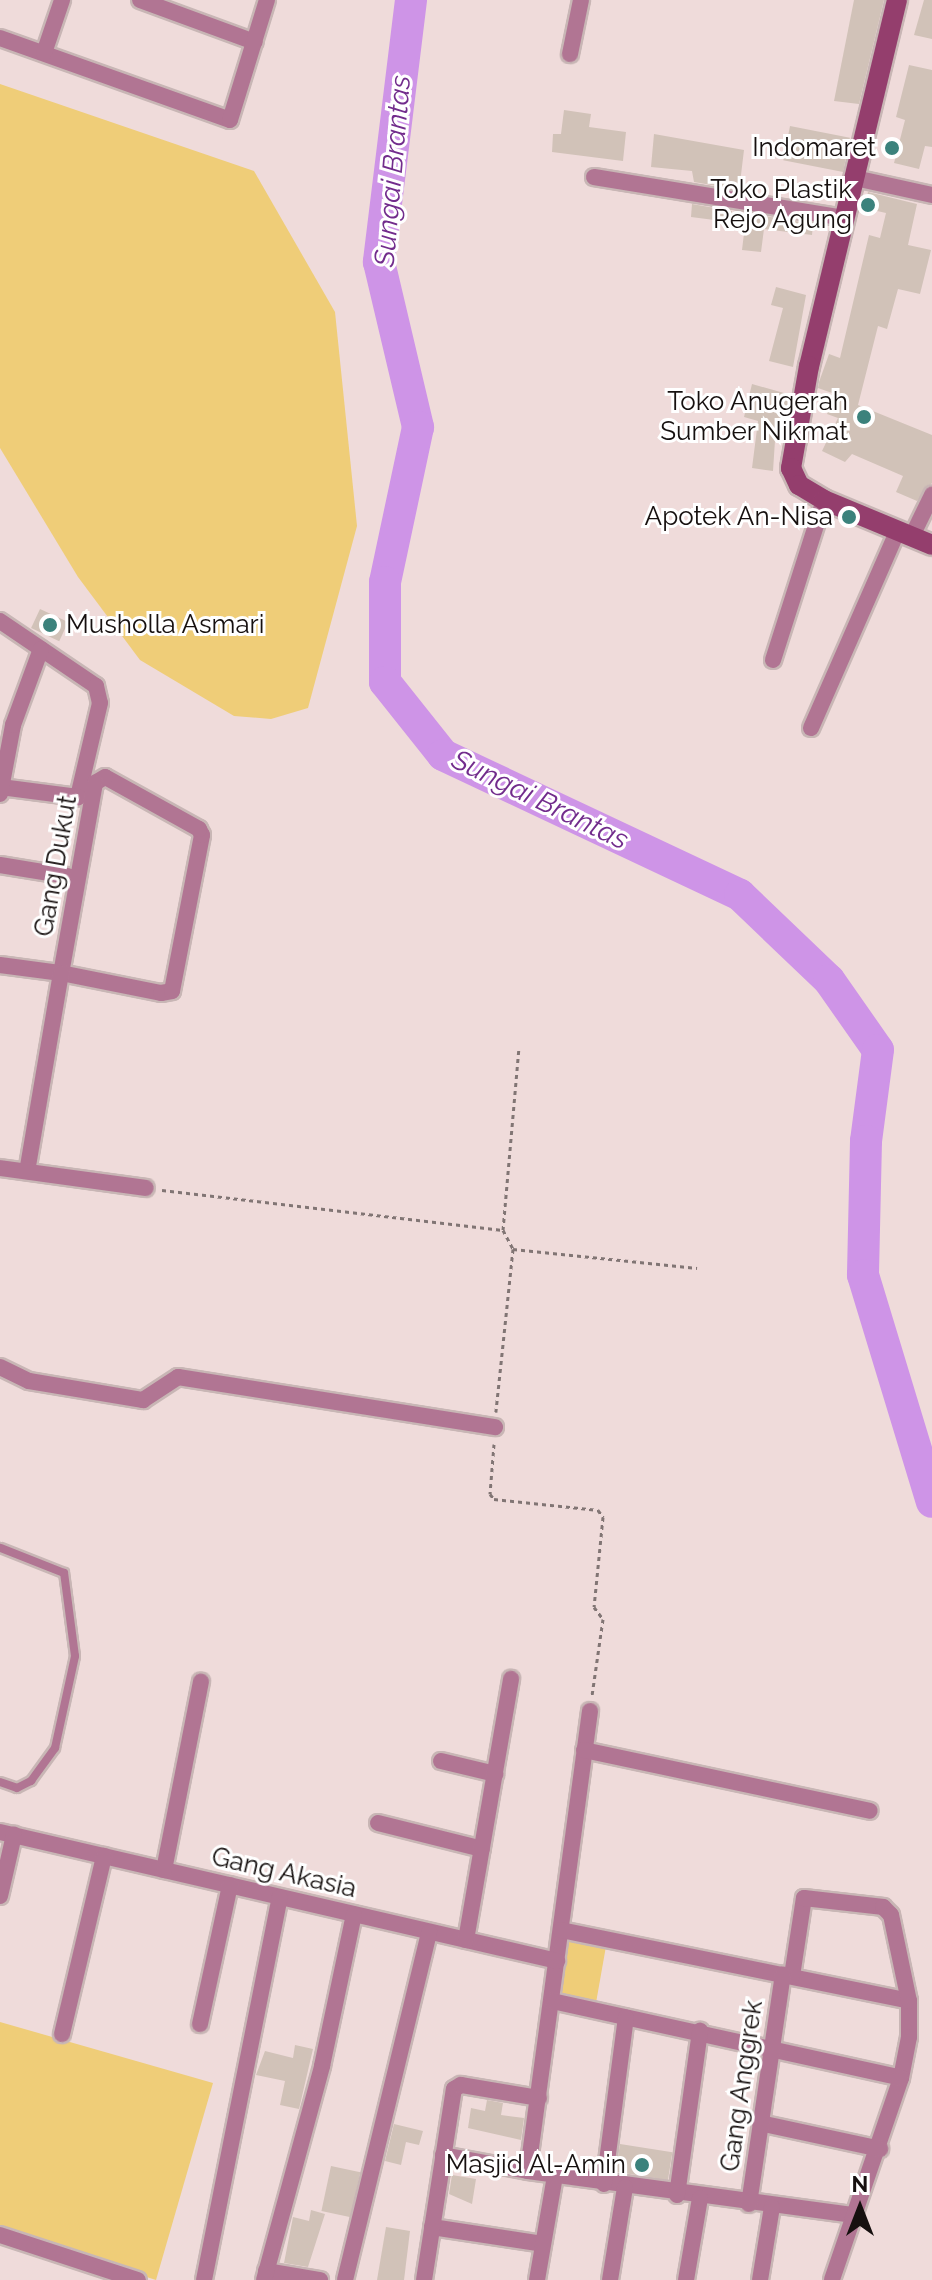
<!DOCTYPE html>
<style>
body{margin:0}
#map{position:relative;width:932px;height:2280px;overflow:hidden;background:#efdbda;font-family:Raleway,sans-serif}
div>[style]{position:absolute}
.green>*{inset:0;background:#efcd78;transform-origin:0 0}
.river>*{height:32px;margin:-16px;padding:0 16px;transform-origin:16px;border-radius:16px;background:#ce94e7}
.building>*{inset:0;background:#d1c2b8;transform-origin:0 0}
.path>*{height:3px;margin-top:-1.5px;transform-origin:0;background:repeating-linear-gradient(90deg,#817574 0 4px,transparent 0 8px)}
.roads{filter:drop-shadow(2px 0 #c8b6b5) drop-shadow(-2px 0 #c8b6b5) drop-shadow(0 2px #c8b6b5) drop-shadow(0 -2px #c8b6b5)}
.lane>*{height:8px;margin:-4px;padding:0 4px;transform-origin:4px;border-radius:4px;background:#b17593}
.street>*{height:16px;margin:-8px;padding:0 8px;transform-origin:8px;border-radius:8px;background:#b17593}
.secondary>*{height:20px;margin:-10px;padding:0 10px;transform-origin:10px;border-radius:10px;background:#943e6d}
.dots>*{width:22px;height:22px;translate:-50% -50%;box-sizing:border-box;border:4px solid #fff;border-radius:50%}
span{translate:-50% -50%;white-space:nowrap;text-align:center;line-height:1.15;-webkit-text-stroke:6px #fff;paint-order:stroke}
.poi-label{font-size:26px;color:#16100f}
.right{translate:-100% -50%;text-align:right}
.left{translate:0 -50%;text-align:left}
.street-label{font-size:26px;color:#16100f}
.water-label{font-size:28px;color:#722c8c;font-style:italic}
.north{position:absolute;left:820px;top:2168px;width:80px;height:80px;-webkit-text-stroke:6px #fff;paint-order:stroke;rotate:0deg;font-size:22px;font-weight:700;line-height:32px;text-align:center;color:#16100f}
.north::after{content:'';display:block;margin:auto;width:28px;height:36px;background:#16100f;clip-path:polygon(50% 0,100% 100%,50% 72%,0 100%)}
</style>
<div id="map">
<div class="green">
<i style="clip-path:polygon(0 84px,254px 171px,335px 312px,357px 526px,308px 708px,271px 719px,234px 716px,140px 660px,78px 577px,0 448px)"></i>
<i style="left:567px;top:1937px;width:40px;height:60px;rotate:10deg"></i>
<i style="clip-path:polygon(0 2022px,213px 2083px,156px 2280px,0 2230px)"></i>
</div>
<div class="river">
<i style="left:411px;top:0;width:264px;rotate:97deg"></i>
<i style="left:379px;top:262px;width:170px;rotate:76.7deg"></i>
<i style="left:418px;top:427px;width:158px;rotate:102deg"></i>
<i style="left:385px;top:582px;width:100px;rotate:90deg"></i>
<i style="left:385px;top:682px;width:93px;rotate:51.5deg"></i>
<i style="left:443px;top:755px;width:328px;rotate:25.2deg"></i>
<i style="left:740px;top:895px;width:123px;rotate:43.7deg"></i>
<i style="left:829px;top:980px;width:85px;rotate:55deg"></i>
<i style="left:878px;top:1050px;width:92px;rotate:97.5deg"></i>
<i style="left:866px;top:1141px;width:134px;rotate:91.3deg"></i>
<i style="left:863px;top:1275px;width:237px;rotate:73.1deg"></i>
</div>
<div class="building">
<i style="clip-path:polygon(854px 0,884px 0,859px 104px,834px 101px)"></i>
<i style="clip-path:polygon(924px 0,932px 0,932px 39px,914px 35px)"></i>
<i style="clip-path:polygon(909px 65px,932px 70px,932px 147px,925px 146px,919px 169px,894px 163px,905px 120px,896px 117px)"></i>
<i style="clip-path:polygon(564px 110px,591px 114px,589px 127px,626px 132px,623px 161px,552px 152px,553px 134px,561px 134px)"></i>
<i style="left:790px;top:126px;width:61px;height:35px;rotate:11deg"></i>
<i style="clip-path:polygon(654px 134px,744px 150px,740px 183px,734px 182px,734px 189px,694px 182px,692px 171px,651px 167px)"></i>
<i style="clip-path:polygon(868px 192px,917px 204px,908px 245px,931px 250px,920px 294px,898px 289px,887px 329px,878px 326px,858px 405px,932px 435px,932px 483px,917px 501px,896px 492px,903px 476px,852px 454px,845px 462px,822px 451px,838px 418px,827px 414px,835px 394px,818px 388px,819px 382px,829px 354px,840px 358px,869px 235px,880px 238px,886px 213px,864px 208px)"></i>
<i style="clip-path:polygon(692px 204px,732px 211px,730px 222px,691px 217px)"></i>
<i style="clip-path:polygon(759px 215px,813px 224px,812px 235px,764px 229px,761px 252px,742px 250px,746px 217px)"></i>
<i style="clip-path:polygon(776px 287px,806px 295px,793px 367px,769px 361px,783px 308px,771px 305px)"></i>
<i style="clip-path:polygon(752px 384px,791px 395px,780px 426px,776px 425px,773px 471px,752px 468px,758px 421px,744px 417px)"></i>
<i style="left:40px;top:609px;width:31px;height:21px;rotate:25deg"></i>
<i style="clip-path:polygon(295px 2045px,313px 2049px,299px 2109px,280px 2105px,285px 2081px,256px 2075px,265px 2051px,293px 2058px)"></i>
<i style="clip-path:polygon(487px 2100px,503px 2103px,501px 2115px,524px 2118px,521px 2140px,468px 2128px,471px 2108px,485px 2111px)"></i>
<i style="clip-path:polygon(394px 2124px,423px 2131px,419px 2145px,406px 2142px,401px 2165px,385px 2161px)"></i>
<i style="left:620px;top:2144px;width:53px;height:28px;rotate:9deg"></i>
<i style="left:331px;top:2166px;width:30px;height:46px;rotate:12deg"></i>
<i style="clip-path:polygon(452px 2175px,476px 2179px,472px 2204px,449px 2194px)"></i>
<i style="clip-path:polygon(311px 2210px,325px 2214px,308px 2267px,284px 2263px,293px 2217px,309px 2221px)"></i>
<i style="clip-path:polygon(386px 2227px,410px 2231px,404px 2280px,377px 2280px)"></i>
</div>
<div class="path">
<i style="left:162px;top:1190px;width:343px;rotate:6.7deg"></i>
<i style="left:503px;top:1230px;width:21px;rotate:62deg"></i>
<i style="left:513px;top:1249px;width:164px;rotate:96deg"></i>
<i style="left:503px;top:1230px;width:183px;rotate:-85deg"></i>
<i style="left:513px;top:1249px;width:185px;rotate:5.9deg"></i>
<i style="left:494px;top:1444px;width:50px;rotate:94.6deg"></i>
<i style="left:490px;top:1494px;width:6px;rotate:51deg"></i>
<i style="left:494px;top:1499px;width:105px;rotate:6deg"></i>
<i style="left:598px;top:1510px;width:9px;rotate:54deg"></i>
<i style="left:603px;top:1517px;width:90px;rotate:95.7deg"></i>
<i style="left:594px;top:1607px;width:15px;rotate:53deg"></i>
<i style="left:603px;top:1619px;width:77px;rotate:98.2deg"></i>
</div>
<div class="roads">
<div class="lane">
<i style="left:0;top:1782px;width:18px;rotate:19deg"></i>
<i style="left:17px;top:1788px;width:16px;rotate:-27deg"></i>
<i style="left:31px;top:1781px;width:41px;rotate:-54deg"></i>
<i style="left:55px;top:1748px;width:94px;rotate:-77.7deg"></i>
<i style="left:75px;top:1656px;width:84px;rotate:-97.5deg"></i>
<i style="left:64px;top:1573px;width:68px;rotate:-158.4deg"></i>
</div>
<div class="street">
<i style="left:140px;top:0;width:122px;rotate:20.1deg"></i>
<i style="left:0;top:38px;width:244px;rotate:19.6deg"></i>
<i style="left:230px;top:120px;width:126px;rotate:-72.9deg"></i>
<i style="left:44px;top:53px;width:56px;rotate:-71.2deg"></i>
<i style="left:570px;top:54px;width:55px;rotate:-78.5deg"></i>
<i style="left:594px;top:177px;width:253px;rotate:9.3deg"></i>
<i style="left:855px;top:178px;width:79px;rotate:12.4deg"></i>
<i style="left:912px;top:536px;width:46px;rotate:-64deg"></i>
<i style="left:0;top:621px;width:116px;rotate:34.1deg"></i>
<i style="left:96px;top:686px;width:17px;rotate:77deg"></i>
<i style="left:100px;top:703px;width:97px;rotate:103.2deg"></i>
<i style="left:78px;top:797px;width:78px;rotate:-172.6deg"></i>
<i style="left:773px;top:660px;width:168px;rotate:-72.3deg"></i>
<i style="left:811px;top:728px;width:216px;rotate:-66.3deg"></i>
<i style="left:0;top:794px;width:70px;rotate:-79.3deg"></i>
<i style="left:13px;top:725px;width:81px;rotate:-69.8deg"></i>
<i style="left:0;top:865px;width:69px;rotate:9.2deg"></i>
<i style="left:0;top:965px;width:62px;rotate:7.5deg"></i>
<i style="left:61px;top:973px;width:102px;rotate:11.3deg"></i>
<i style="left:161px;top:993px;width:11px;rotate:-10deg"></i>
<i style="left:172px;top:991px;width:159px;rotate:-79.1deg"></i>
<i style="left:202px;top:835px;width:7px;rotate:-117deg"></i>
<i style="left:199px;top:829px;width:107px;rotate:-151deg"></i>
<i style="left:105px;top:777px;width:12px;rotate:149deg"></i>
<i style="left:95px;top:783px;width:193px;rotate:100.1deg"></i>
<i style="left:61px;top:973px;width:201px;rotate:99.7deg"></i>
<i style="left:0;top:1168px;width:147px;rotate:7.8deg"></i>
<i style="left:0;top:1367px;width:32px;rotate:26deg"></i>
<i style="left:29px;top:1381px;width:116px;rotate:9.5deg"></i>
<i style="left:143px;top:1400px;width:42px;rotate:-33.3deg"></i>
<i style="left:178px;top:1377px;width:321px;rotate:9deg"></i>
<i style="left:590px;top:1711px;width:464px;rotate:97.7deg"></i>
<i style="left:528px;top:2171px;width:327px;rotate:7.7deg"></i>
<i style="left:584px;top:1750px;width:292px;rotate:12deg"></i>
<i style="left:441px;top:1761px;width:56px;rotate:13.5deg"></i>
<i style="left:378px;top:1823px;width:107px;rotate:14deg"></i>
<i style="left:0;top:1832px;width:572px;rotate:13.04deg"></i>
<i style="left:164px;top:1870px;width:192px;rotate:-78.9deg"></i>
<i style="left:0;top:1896px;width:63px;rotate:-77.1deg"></i>
<i style="left:561px;top:1930px;width:355px;rotate:11.5deg"></i>
<i style="left:909px;top:2001px;width:36px;rotate:90deg"></i>
<i style="left:909px;top:2037px;width:42px;rotate:101deg"></i>
<i style="left:901px;top:2078px;width:213px;rotate:108.9deg"></i>
<i style="left:466px;top:1940px;width:265px;rotate:-80.2deg"></i>
<i style="left:792px;top:1976px;width:79px;rotate:-81.3deg"></i>
<i style="left:804px;top:1898px;width:80px;rotate:6.5deg"></i>
<i style="left:883px;top:1907px;width:11px;rotate:45deg"></i>
<i style="left:891px;top:1915px;width:88px;rotate:78.2deg"></i>
<i style="left:552px;top:2001px;width:357px;rotate:12.4deg"></i>
<i style="left:200px;top:2024px;width:142px;rotate:-77.8deg"></i>
<i style="left:62px;top:2034px;width:183px;rotate:-76.7deg"></i>
<i style="left:760px;top:2123px;width:123px;rotate:12.2deg"></i>
<i style="left:443px;top:2155px;width:86px;rotate:10.7deg"></i>
<i style="left:604px;top:2184px;width:168px;rotate:-82.5deg"></i>
<i style="left:677px;top:2195px;width:166px;rotate:-82deg"></i>
<i style="left:749px;top:2204px;width:232px;rotate:-81.6deg"></i>
<i style="left:432px;top:2227px;width:112px;rotate:8.7deg"></i>
<i style="left:0;top:2235px;width:145px;rotate:18.1deg"></i>
<i style="left:266px;top:2271px;width:55px;rotate:9.5deg"></i>
<i style="left:204px;top:2280px;width:390px;rotate:-78.8deg"></i>
<i style="left:264px;top:2280px;width:222px;rotate:-74.8deg"></i>
<i style="left:322px;top:2066px;width:155px;rotate:-78.1deg"></i>
<i style="left:345px;top:2280px;width:358px;rotate:-76.4deg"></i>
<i style="left:424px;top:2280px;width:193px;rotate:-81.1deg"></i>
<i style="left:454px;top:2089px;width:8px;rotate:-30deg"></i>
<i style="left:461px;top:2085px;width:79px;rotate:9.5deg"></i>
<i style="left:537px;top:2280px;width:106px;rotate:-80.2deg"></i>
<i style="left:610px;top:2280px;width:94px;rotate:-80.8deg"></i>
<i style="left:686px;top:2280px;width:83px;rotate:-80.3deg"></i>
<i style="left:760px;top:2280px;width:74px;rotate:-80.7deg"></i>
</div>
<div class="secondary">
<i style="left:897px;top:0;width:376px;rotate:103.5deg"></i>
<i style="left:809px;top:366px;width:104px;rotate:100deg"></i>
<i style="left:791px;top:468px;width:19px;rotate:65deg"></i>
<i style="left:799px;top:485px;width:29px;rotate:31deg"></i>
<i style="left:824px;top:500px;width:117px;rotate:22.6deg"></i>
</div>
</div>
<div class="dots">
<i style="left:892px;top:148px;background:#3b827c"></i>
<i style="left:868px;top:205px;background:#3b827c"></i>
<i style="left:864px;top:417px;background:#3b827c"></i>
<i style="left:849px;top:517px;background:#3b827c"></i>
<i style="left:50px;top:625px;background:#3b827c"></i>
<i style="left:642px;top:2165px;background:#3b827c"></i>
</div>
<div class="poi-label">
<span class="right" style="left:876px;top:148px">Indomaret</span>
<span class="right" style="left:852px;top:205px">Toko Plastik<br>Rejo Agung</span>
<span class="right" style="left:848px;top:417px">Toko Anugerah<br>Sumber Nikmat</span>
<span class="right" style="left:833px;top:517px">Apotek An-Nisa</span>
<span class="left" style="left:66px;top:625px">Musholla Asmari</span>
<span class="right" style="left:626px;top:2165px">Masjid Al-Amin</span>
</div>
<div class="street-label">
<span style="left:56px;top:866px;rotate:-80deg">Gang Dukut</span>
<span style="left:284px;top:1873px;rotate:13deg">Gang Akasia</span>
<span style="left:742px;top:2086px;rotate:-82deg">Gang Anggrek</span>
</div>
<div class="water-label">
<span style="left:393px;top:171px;rotate:-85deg">Sungai Brantas</span>
<span style="left:540px;top:800px;rotate:26deg">Sungai Brantas</span>
</div>
<div class="north">N</div>
</div>
